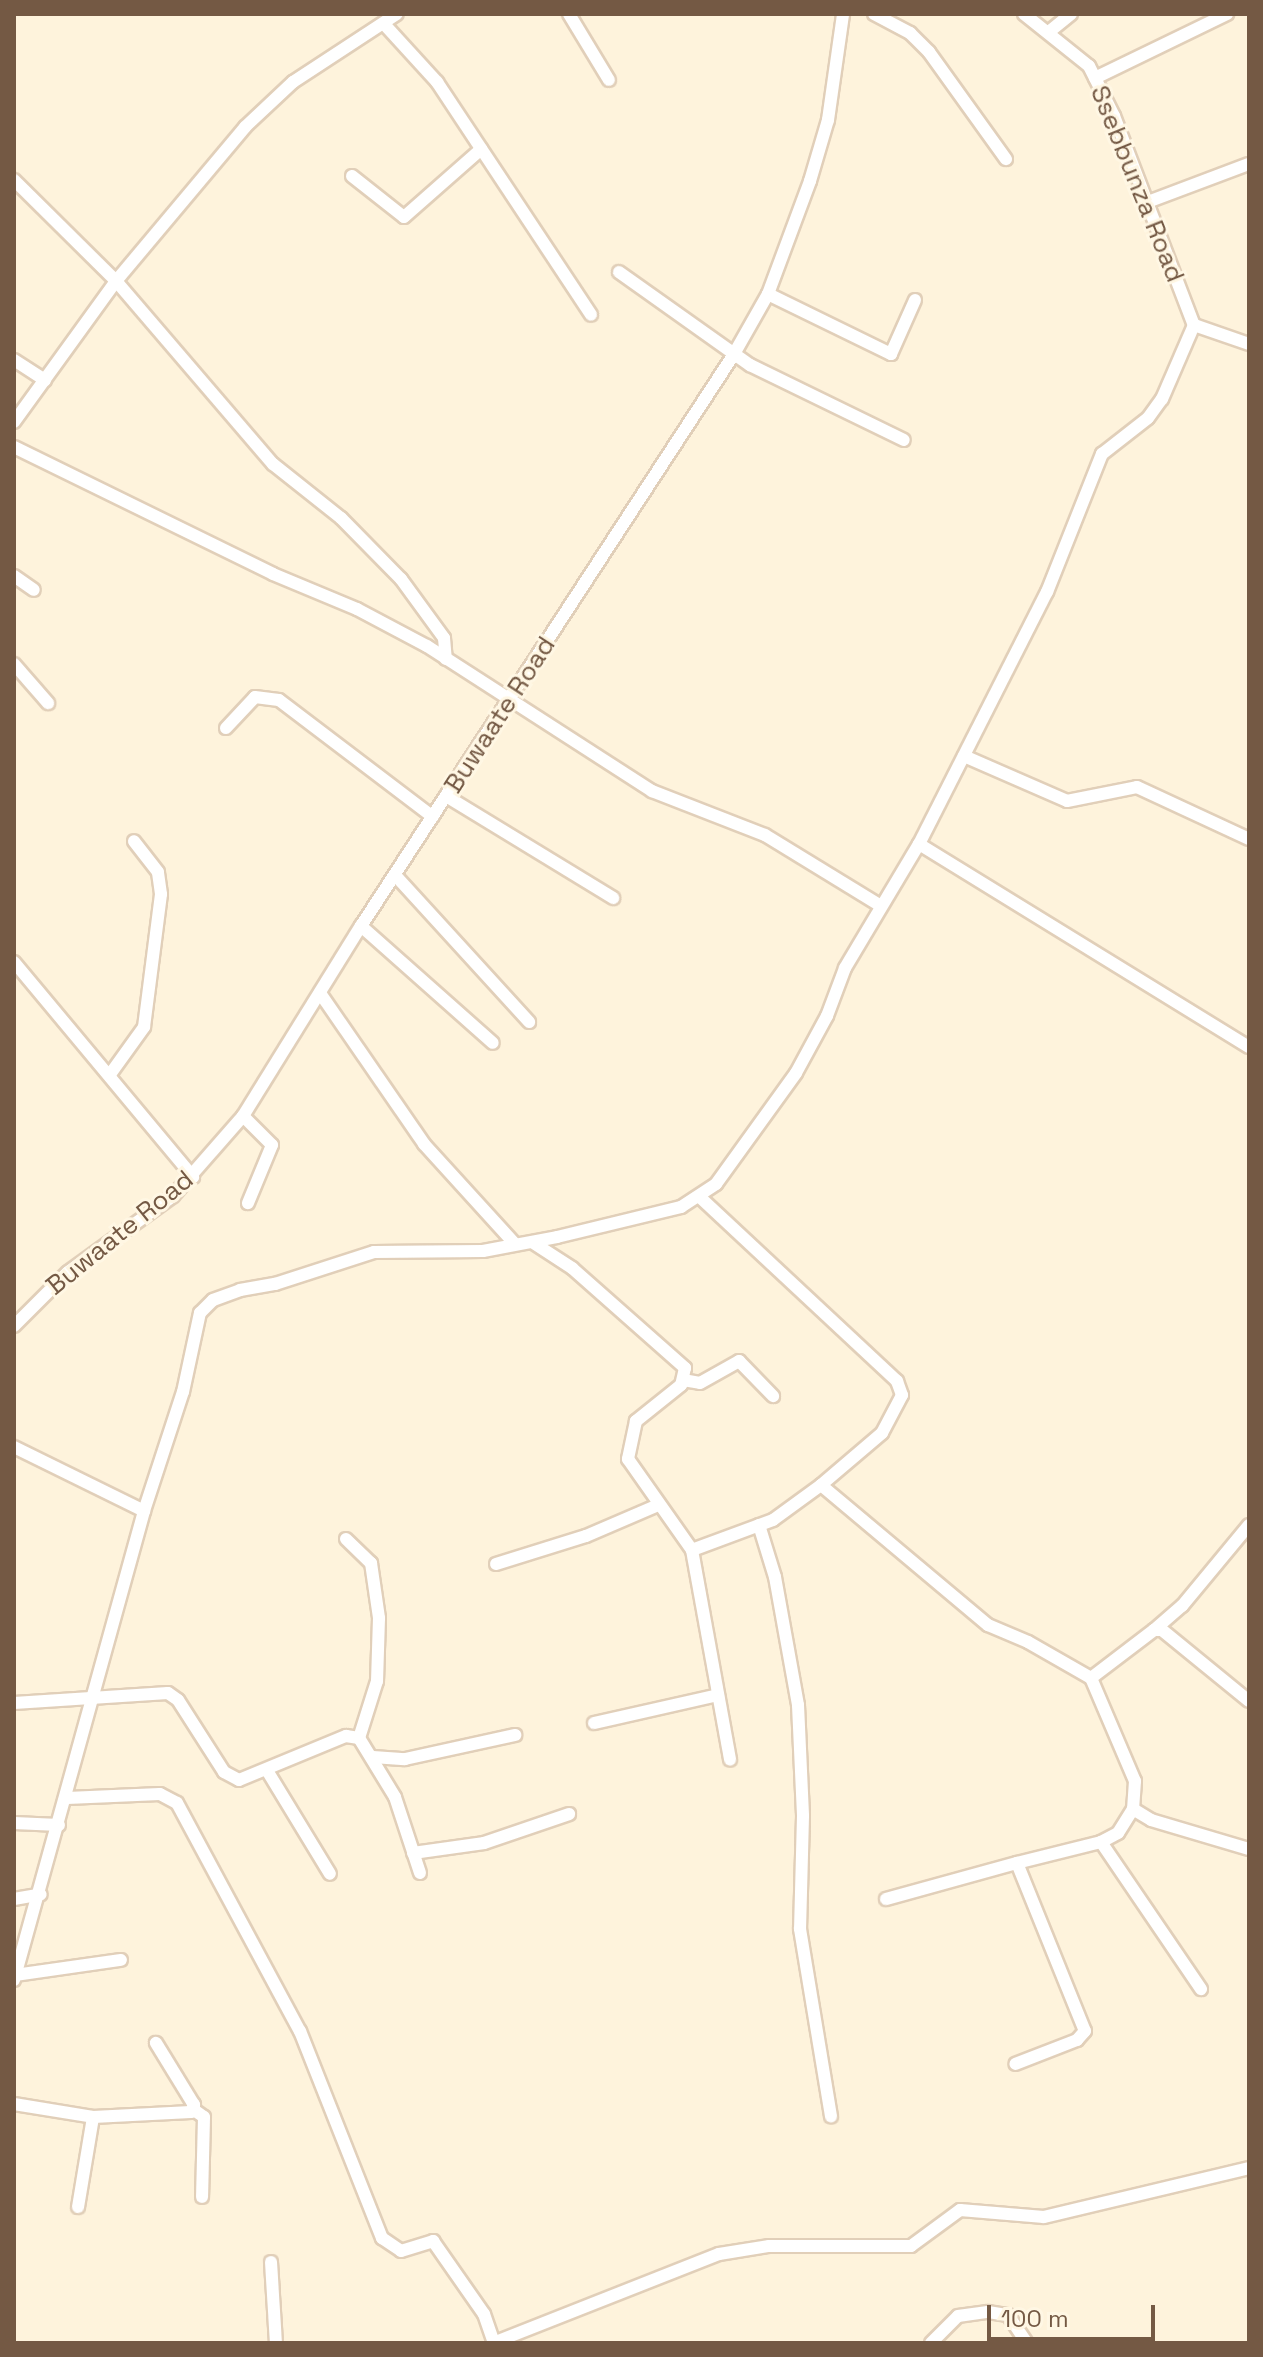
<!DOCTYPE html>
<style>
body{margin:0}
#map{position:relative;width:1263px;height:2357px;overflow:hidden;background:#fef3dc;font-family:"Space Grotesk",sans-serif}
div>[style]{position:absolute}
.roads{filter:drop-shadow(2px 0 #e1cfb9) drop-shadow(-2px 0 #e1cfb9) drop-shadow(0 2px #e1cfb9) drop-shadow(0 -2px #e1cfb9)}
.minor>*{height:12px;margin:-6px;padding:0 6px;transform-origin:6px;border-radius:6px;background:#fff}
span{translate:-50% -50%;white-space:nowrap;text-align:center;line-height:1.15;-webkit-text-stroke:6px #fff7e4;paint-order:stroke}
.street-label{font-size:26px;color:#745944}
.frame{position:absolute;inset:0;border:16px solid #745944;pointer-events:none}
.scale{position:absolute;left:987px;top:2305px;width:168px;height:36px;box-sizing:border-box;border:4px solid #745944;border-top:0;padding-left:10px;font-size:24px;line-height:28px;white-space:nowrap;color:#745944;-webkit-text-stroke:6px #fff7e4;paint-order:stroke}
</style>
<div id="map">
<div class="roads">
<div class="minor">
<i style="left:569px;top:14px;width:77px;rotate:58.8deg"></i>
<i style="left:874px;top:14px;width:41px;rotate:27.8deg"></i>
<i style="left:910px;top:33px;width:27px;rotate:45deg"></i>
<i style="left:929px;top:52px;width:132px;rotate:54.3deg"></i>
<i style="left:1024px;top:14px;width:83px;rotate:38.7deg"></i>
<i style="left:1089px;top:66px;width:56px;rotate:63.4deg"></i>
<i style="left:1114px;top:116px;width:224px;rotate:69.1deg"></i>
<i style="left:1194px;top:325px;width:58px;rotate:19.1deg"></i>
<i style="left:384px;top:24px;width:79px;rotate:47.6deg"></i>
<i style="left:437px;top:82px;width:279px;rotate:56.5deg"></i>
<i style="left:1050px;top:31px;width:27px;rotate:-39deg"></i>
<i style="left:1095px;top:78px;width:147px;rotate:-25.9deg"></i>
<i style="left:352px;top:176px;width:66px;rotate:38.3deg"></i>
<i style="left:404px;top:217px;width:103px;rotate:-41.4deg"></i>
<i style="left:14px;top:180px;width:144px;rotate:44.7deg"></i>
<i style="left:116px;top:281px;width:241px;rotate:49.4deg"></i>
<i style="left:273px;top:464px;width:87px;rotate:38.5deg"></i>
<i style="left:341px;top:518px;width:86px;rotate:45.5deg"></i>
<i style="left:401px;top:579px;width:73px;rotate:53.9deg"></i>
<i style="left:444px;top:638px;width:21px;rotate:85deg"></i>
<i style="left:1145px;top:203px;width:111px;rotate:-20.6deg"></i>
<i style="left:619px;top:272px;width:161px;rotate:35.4deg"></i>
<i style="left:750px;top:365px;width:171px;rotate:26deg"></i>
<i style="left:768px;top:294px;width:137px;rotate:26deg"></i>
<i style="left:891px;top:354px;width:59px;rotate:-66deg"></i>
<i style="left:14px;top:360px;width:37px;rotate:33deg"></i>
<i style="left:14px;top:422px;width:174px;rotate:-54.1deg"></i>
<i style="left:116px;top:281px;width:201px;rotate:-50deg"></i>
<i style="left:245px;top:127px;width:66px;rotate:-43.2deg"></i>
<i style="left:293px;top:82px;width:124px;rotate:-33.2deg"></i>
<i style="left:14px;top:447px;width:288px;rotate:26.1deg"></i>
<i style="left:273px;top:574px;width:91px;rotate:22.6deg"></i>
<i style="left:357px;top:609px;width:79px;rotate:27.9deg"></i>
<i style="left:427px;top:646px;width:268px;rotate:32.8deg"></i>
<i style="left:652px;top:791px;width:121px;rotate:21.3deg"></i>
<i style="left:765px;top:835px;width:136px;rotate:31.5deg"></i>
<i style="left:14px;top:576px;width:24px;rotate:35deg"></i>
<i style="left:14px;top:664px;width:52px;rotate:48.9deg"></i>
<i style="left:226px;top:728px;width:42px;rotate:-46.9deg"></i>
<i style="left:255px;top:697px;width:24px;rotate:7deg"></i>
<i style="left:279px;top:700px;width:193px;rotate:37.2deg"></i>
<i style="left:964px;top:756px;width:112px;rotate:23.6deg"></i>
<i style="left:1067px;top:801px;width:71px;rotate:-11.3deg"></i>
<i style="left:1137px;top:787px;width:123px;rotate:24.9deg"></i>
<i style="left:446px;top:796px;width:196px;rotate:31.4deg"></i>
<i style="left:919px;top:844px;width:387px;rotate:31.6deg"></i>
<i style="left:395px;top:875px;width:199px;rotate:47.6deg"></i>
<i style="left:361px;top:926px;width:176px;rotate:41.6deg"></i>
<i style="left:14px;top:962px;width:280px;rotate:50.2deg"></i>
<i style="left:320px;top:993px;width:183px;rotate:55.4deg"></i>
<i style="left:424px;top:1144px;width:135px;rotate:47.7deg"></i>
<i style="left:111px;top:1073px;width:57px;rotate:-54.3deg"></i>
<i style="left:144px;top:1027px;width:134px;rotate:-82.7deg"></i>
<i style="left:161px;top:894px;width:22px;rotate:-98deg"></i>
<i style="left:158px;top:872px;width:39px;rotate:-128deg"></i>
<i style="left:243px;top:1116px;width:41px;rotate:45deg"></i>
<i style="left:272px;top:1145px;width:63px;rotate:112.5deg"></i>
<i style="left:532px;top:1242px;width:48px;rotate:33deg"></i>
<i style="left:572px;top:1268px;width:151px;rotate:41.5deg"></i>
<i style="left:685px;top:1368px;width:17px;rotate:103deg"></i>
<i style="left:681px;top:1385px;width:58px;rotate:141.3deg"></i>
<i style="left:636px;top:1421px;width:39px;rotate:102deg"></i>
<i style="left:628px;top:1459px;width:111px;rotate:54.9deg"></i>
<i style="left:692px;top:1550px;width:213px;rotate:79.7deg"></i>
<i style="left:14px;top:1326px;width:76px;rotate:-45deg"></i>
<i style="left:68px;top:1272px;width:130px;rotate:-35.9deg"></i>
<i style="left:173px;top:1196px;width:106px;rotate:-48.8deg"></i>
<i style="left:243px;top:1116px;width:224px;rotate:-58.2deg"></i>
<i style="left:361px;top:926px;width:683px;rotate:-56.89deg"></i>
<i style="left:734px;top:354px;width:69px;rotate:-60.5deg"></i>
<i style="left:768px;top:294px;width:121px;rotate:-69.6deg"></i>
<i style="left:810px;top:181px;width:64px;rotate:-73.6deg"></i>
<i style="left:828px;top:120px;width:107px;rotate:-81.9deg"></i>
<i style="left:683px;top:1380px;width:17px;rotate:10deg"></i>
<i style="left:700px;top:1383px;width:45px;rotate:-29.4deg"></i>
<i style="left:739px;top:1361px;width:49px;rotate:45.8deg"></i>
<i style="left:14px;top:1447px;width:145px;rotate:26.2deg"></i>
<i style="left:821px;top:1485px;width:218px;rotate:40deg"></i>
<i style="left:988px;top:1625px;width:43px;rotate:23deg"></i>
<i style="left:1028px;top:1642px;width:73px;rotate:29.7deg"></i>
<i style="left:1091px;top:1678px;width:112px;rotate:66.9deg"></i>
<i style="left:1135px;top:1781px;width:28px;rotate:94deg"></i>
<i style="left:1133px;top:1809px;width:28px;rotate:122deg"></i>
<i style="left:1118px;top:1833px;width:19px;rotate:152deg"></i>
<i style="left:1101px;top:1842px;width:87px;rotate:166deg"></i>
<i style="left:1017px;top:1863px;width:181px;rotate:68deg"></i>
<i style="left:1085px;top:2031px;width:12px;rotate:132deg"></i>
<i style="left:1077px;top:2040px;width:66px;rotate:158.8deg"></i>
<i style="left:759px;top:1525px;width:54px;rotate:72.9deg"></i>
<i style="left:775px;top:1577px;width:130px;rotate:79.8deg"></i>
<i style="left:798px;top:1705px;width:111px;rotate:87.4deg"></i>
<i style="left:803px;top:1816px;width:113px;rotate:91.5deg"></i>
<i style="left:800px;top:1929px;width:190px;rotate:80.6deg"></i>
<i style="left:346px;top:1539px;width:35px;rotate:44deg"></i>
<i style="left:371px;top:1563px;width:56px;rotate:81.7deg"></i>
<i style="left:379px;top:1618px;width:63px;rotate:91.8deg"></i>
<i style="left:377px;top:1681px;width:60px;rotate:107.5deg"></i>
<i style="left:692px;top:1550px;width:86px;rotate:-20.3deg"></i>
<i style="left:773px;top:1520px;width:59px;rotate:-36.1deg"></i>
<i style="left:821px;top:1485px;width:80px;rotate:-40.4deg"></i>
<i style="left:882px;top:1433px;width:43px;rotate:-62.2deg"></i>
<i style="left:902px;top:1395px;width:15px;rotate:-110deg"></i>
<i style="left:897px;top:1381px;width:268px;rotate:-137deg"></i>
<i style="left:496px;top:1564px;width:94px;rotate:-17.3deg"></i>
<i style="left:586px;top:1536px;width:78px;rotate:-23.3deg"></i>
<i style="left:1154px;top:1630px;width:37px;rotate:-41deg"></i>
<i style="left:1182px;top:1606px;width:105px;rotate:-50.4deg"></i>
<i style="left:1091px;top:1678px;width:79px;rotate:-37.3deg"></i>
<i style="left:1154px;top:1630px;width:8px"></i>
<i style="left:1162px;top:1630px;width:112px;rotate:39.2deg"></i>
<i style="left:14px;top:1703px;width:154px;rotate:-3.7deg"></i>
<i style="left:168px;top:1693px;width:12px;rotate:35deg"></i>
<i style="left:178px;top:1700px;width:85px;rotate:57.4deg"></i>
<i style="left:224px;top:1772px;width:17px;rotate:28deg"></i>
<i style="left:239px;top:1780px;width:116px;rotate:-22.4deg"></i>
<i style="left:346px;top:1736px;width:13px;rotate:9deg"></i>
<i style="left:359px;top:1738px;width:69px;rotate:58.6deg"></i>
<i style="left:395px;top:1797px;width:80px;rotate:71.8deg"></i>
<i style="left:594px;top:1723px;width:127px;rotate:-12.7deg"></i>
<i style="left:373px;top:1757px;width:32px;rotate:4deg"></i>
<i style="left:405px;top:1759px;width:113px;rotate:-12.3deg"></i>
<i style="left:268px;top:1772px;width:119px;rotate:58.7deg"></i>
<i style="left:67px;top:1798px;width:93px;rotate:-2.5deg"></i>
<i style="left:160px;top:1794px;width:19px;rotate:28deg"></i>
<i style="left:177px;top:1803px;width:259px;rotate:61.7deg"></i>
<i style="left:300px;top:2031px;width:223px;rotate:68.4deg"></i>
<i style="left:382px;top:2238px;width:23px;rotate:34deg"></i>
<i style="left:401px;top:2251px;width:34px;rotate:-17deg"></i>
<i style="left:433px;top:2241px;width:89px;rotate:55.1deg"></i>
<i style="left:484px;top:2314px;width:31px;rotate:71deg"></i>
<i style="left:1133px;top:1809px;width:21px;rotate:31deg"></i>
<i style="left:1151px;top:1820px;width:102px;rotate:16.5deg"></i>
<i style="left:14px;top:1823px;width:45px;rotate:2.5deg"></i>
<i style="left:1101px;top:1842px;width:178px;rotate:55.8deg"></i>
<i style="left:413px;top:1853px;width:72px;rotate:-8deg"></i>
<i style="left:484px;top:1843px;width:90px;rotate:-18.8deg"></i>
<i style="left:14px;top:1899px;width:27px;rotate:-10deg"></i>
<i style="left:886px;top:1899px;width:136px;rotate:-15.4deg"></i>
<i style="left:15px;top:1975px;width:107px;rotate:-8.1deg"></i>
<i style="left:14px;top:1980px;width:487px;rotate:-74.5deg"></i>
<i style="left:144px;top:1511px;width:125px;rotate:-71.9deg"></i>
<i style="left:183px;top:1392px;width:81px;rotate:-77.9deg"></i>
<i style="left:200px;top:1313px;width:18px;rotate:-45deg"></i>
<i style="left:213px;top:1300px;width:29px;rotate:-20deg"></i>
<i style="left:240px;top:1290px;width:36px;rotate:-10deg"></i>
<i style="left:275px;top:1284px;width:104px;rotate:-17.9deg"></i>
<i style="left:374px;top:1252px;width:109px;rotate:-0.5deg"></i>
<i style="left:483px;top:1251px;width:75px;rotate:-10.7deg"></i>
<i style="left:557px;top:1237px;width:128px;rotate:-13.6deg"></i>
<i style="left:681px;top:1207px;width:42px;rotate:-33.3deg"></i>
<i style="left:716px;top:1184px;width:137px;rotate:-54.2deg"></i>
<i style="left:796px;top:1073px;width:65px;rotate:-61.5deg"></i>
<i style="left:827px;top:1016px;width:51px;rotate:-69.4deg"></i>
<i style="left:845px;top:968px;width:144px;rotate:-59.2deg"></i>
<i style="left:919px;top:844px;width:283px;rotate:-63.1deg"></i>
<i style="left:1047px;top:592px;width:149px;rotate:-68.3deg"></i>
<i style="left:1102px;top:454px;width:58px;rotate:-38deg"></i>
<i style="left:1148px;top:418px;width:24px;rotate:-54deg"></i>
<i style="left:1162px;top:399px;width:81px;rotate:-66.6deg"></i>
<i style="left:14px;top:2104px;width:80px;rotate:9.3deg"></i>
<i style="left:93px;top:2117px;width:98px;rotate:-2.9deg"></i>
<i style="left:191px;top:2112px;width:8px;rotate:-67deg"></i>
<i style="left:194px;top:2105px;width:73px;rotate:-121.5deg"></i>
<i style="left:194px;top:2110px;width:12px;rotate:35deg"></i>
<i style="left:204px;top:2117px;width:80px;rotate:91.4deg"></i>
<i style="left:78px;top:2207px;width:91px;rotate:-80.5deg"></i>
<i style="left:271px;top:2262px;width:81px;rotate:86.5deg"></i>
<i style="left:493px;top:2343px;width:243px;rotate:-21.5deg"></i>
<i style="left:719px;top:2254px;width:51px;rotate:-9.1deg"></i>
<i style="left:769px;top:2246px;width:142px"></i>
<i style="left:911px;top:2246px;width:61px;rotate:-36.3deg"></i>
<i style="left:960px;top:2210px;width:84px;rotate:4.8deg"></i>
<i style="left:1044px;top:2217px;width:211px;rotate:-13.4deg"></i>
<i style="left:931px;top:2343px;width:38px;rotate:-45deg"></i>
<i style="left:958px;top:2316px;width:30px;rotate:-8deg"></i>
<i style="left:988px;top:2312px;width:20px;rotate:9deg"></i>
<i style="left:1008px;top:2315px;width:34px;rotate:56deg"></i>
</div>
</div>
<div class="street-label">
<span style="left:1137px;top:184px;rotate:68deg">Ssebbunza Road</span>
<span style="left:500px;top:715px;rotate:-57deg">Buwaate Road</span>
<span style="left:120px;top:1233px;rotate:-39deg">Buwaate Road</span>
</div>
<div class="frame"></div>
<div class="scale">100 m</div>
</div>
